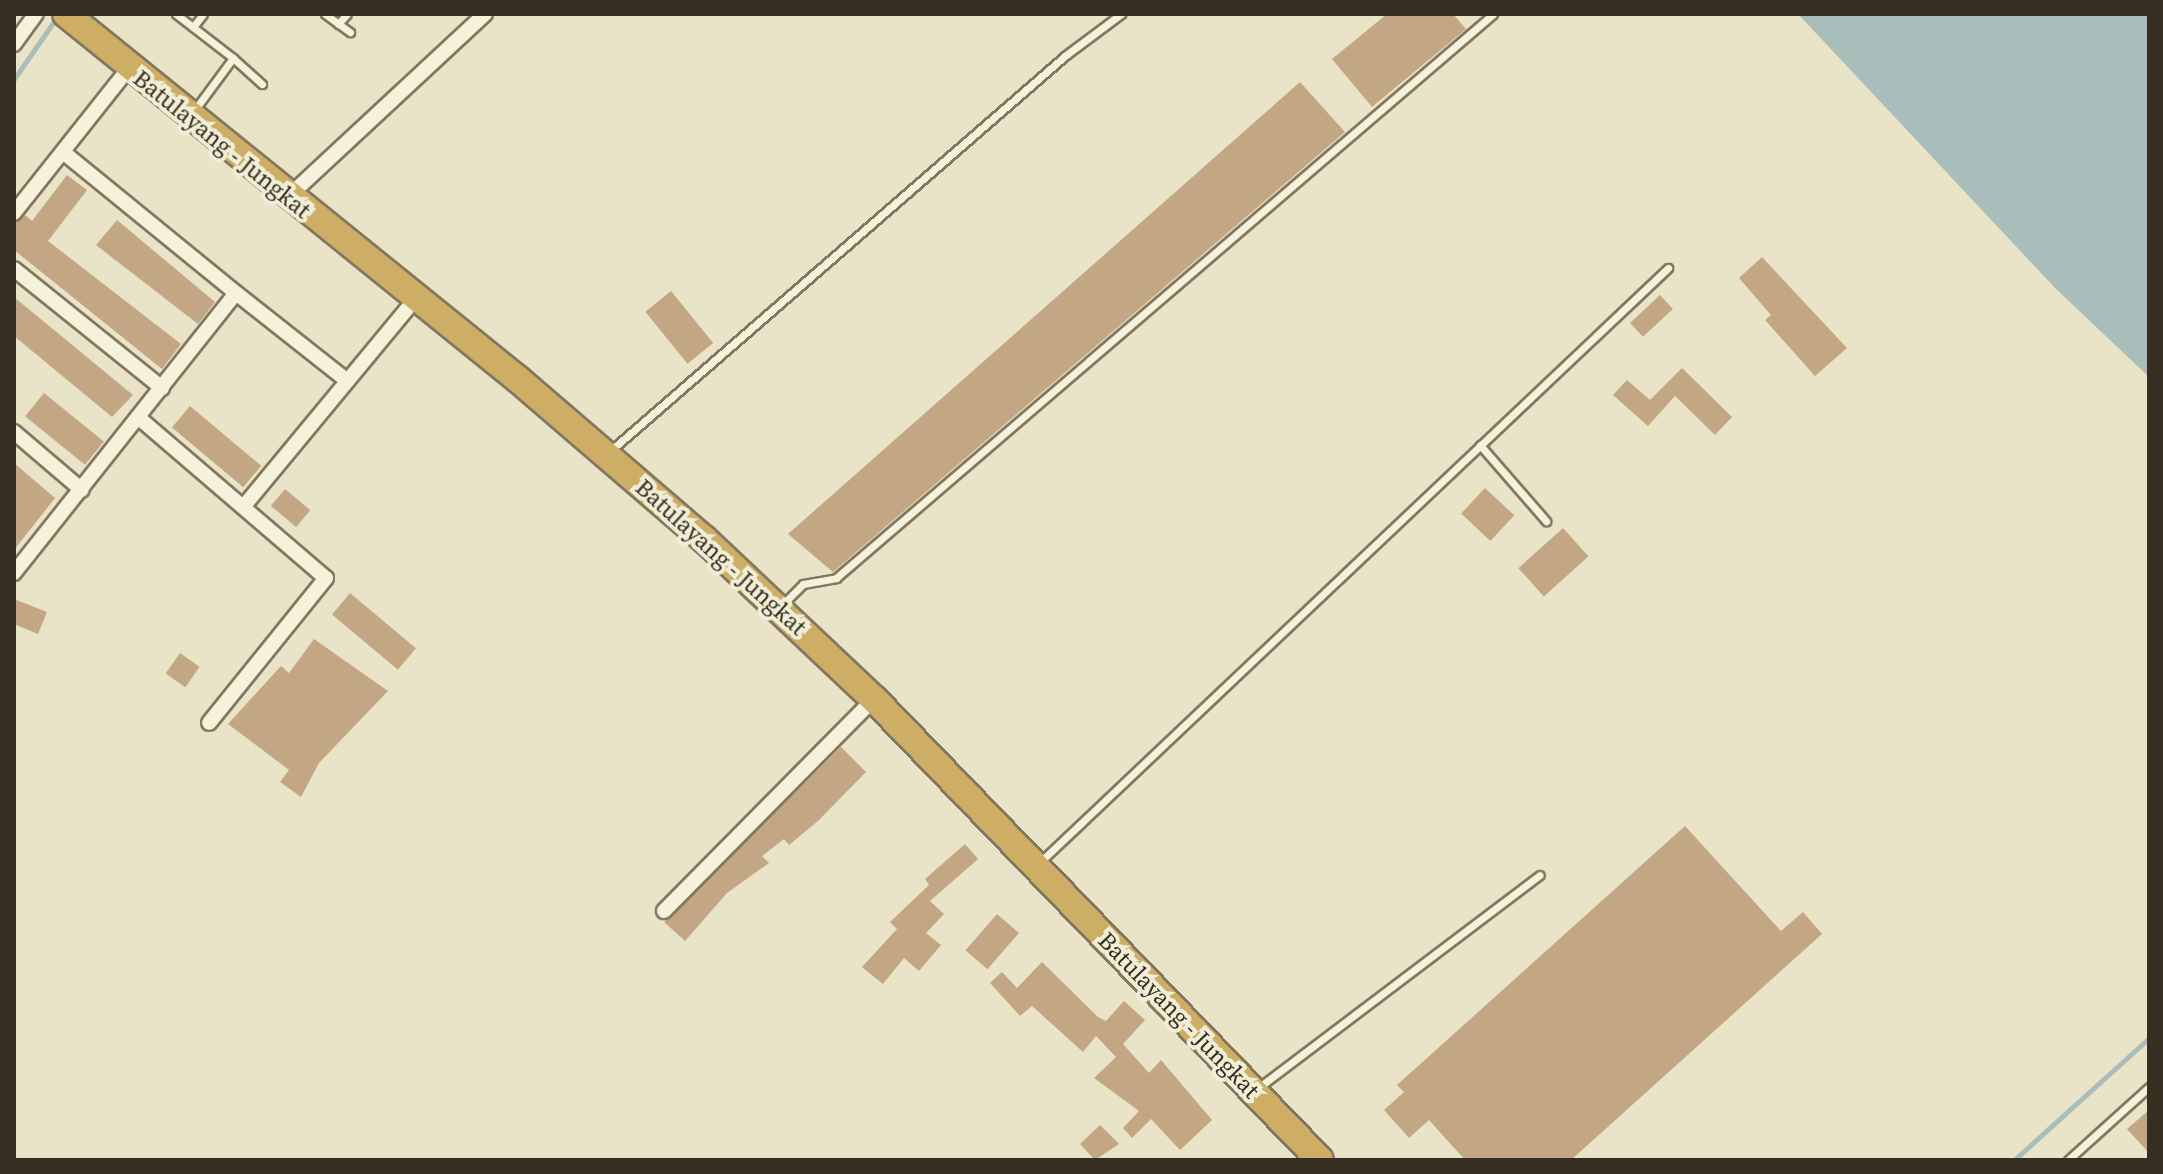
<!DOCTYPE html>
<style>
body{margin:0}
#map{position:relative;width:2163px;height:1174px;overflow:hidden;background:#e9e4c8;font-family:"Source Serif 4",serif}
div>[style]{position:absolute}
.water>*{inset:0;background:#a9bebb}
.stream>*{height:5px;margin:-2.5px;padding:0 2.5px;transform-origin:2.5px;border-radius:2.5px;background:#a9bebb}
.building>*{inset:0;background:#c3a683;transform-origin:0 0}
.roads{filter:drop-shadow(2px 0 #83775f) drop-shadow(-2px 0 #83775f) drop-shadow(0 2px #83775f) drop-shadow(0 -2px #83775f)}
.lane>*{height:7px;margin:-3.5px;padding:0 3.5px;transform-origin:3.5px;border-radius:3.5px;background:#f5f1db}
.street>*{height:14px;margin:-7px;padding:0 7px;transform-origin:7px;border-radius:7px;background:#f5f1db}
.highway>*{height:26px;margin:-13px;padding:0 13px;transform-origin:13px;border-radius:13px;background:#cdae64}
span{translate:-50% -50%;white-space:nowrap;text-align:center;line-height:1.15;-webkit-text-stroke:8px #f1eed7;paint-order:stroke}
.street-label{font-size:24px;color:#352e21}
.frame{position:absolute;inset:0;border:16px solid #352e21;pointer-events:none}
</style>
<div id="map">
<div class="water">
<i style="clip-path:polygon(1798px 14px,2149px 14px,2149px 377px,2055px 288px)"></i>
</div>
<div class="stream">
<i style="left:14px;top:79px;width:75px;rotate:-55.3deg"></i>
<i style="left:2014px;top:1160px;width:182px;rotate:-42.1deg"></i>
</div>
<div class="building">
<i style="clip-path:polygon(1387px 14px,1453px 14px,1466px 29px,1372px 107px,1332px 59px)"></i>
<i style="clip-path:polygon(1300px 82px,1345px 132px,833px 572px,788px 534px)"></i>
<i style="clip-path:polygon(67px 175px,87px 190px,48px 241px,181px 344px,162px 369px,14px 250px,14px 223px,25px 215px,32px 221px)"></i>
<i style="clip-path:polygon(117px 220px,215px 302px,198px 324px,96px 245px)"></i>
<i style="clip-path:polygon(1762px 257px,1847px 348px,1815px 376px,1765px 320px,1771px 315px,1739px 278px)"></i>
<i style="left:671px;top:291px;width:67px;height:33px;rotate:51deg"></i>
<i style="left:1660px;top:295px;width:19px;height:41px;rotate:47deg"></i>
<i style="clip-path:polygon(14px 297px,133px 395px,112px 417px,14px 336px)"></i>
<i style="clip-path:polygon(1682px 368px,1732px 417px,1715px 435px,1675px 396px,1648px 426px,1613px 395px,1627px 380px,1650px 400px)"></i>
<i style="left:44px;top:393px;width:77px;height:30px;rotate:39deg"></i>
<i style="left:190px;top:406px;width:93px;height:28px;rotate:40deg"></i>
<i style="clip-path:polygon(14px 463px,55px 498px,14px 550px)"></i>
<i style="left:1485px;top:488px;width:40px;height:35px;rotate:43deg"></i>
<i style="left:285px;top:489px;width:33px;height:22px;rotate:40deg"></i>
<i style="left:1563px;top:528px;width:38px;height:60px;rotate:48deg"></i>
<i style="left:350px;top:593px;width:86px;height:28px;rotate:40deg"></i>
<i style="clip-path:polygon(14px 599px,47px 612px,38px 634px,14px 624px)"></i>
<i style="clip-path:polygon(314px 639px,388px 691px,319px 763px,301px 797px,280px 782px,289px 770px,228px 724px,281px 666px,289px 673px)"></i>
<i style="left:180px;top:653px;width:24px;height:25px;rotate:35deg"></i>
<i style="clip-path:polygon(841px 747px,866px 772px,818px 821px,789px 845px,784px 839px,762px 856px,769px 863px,727px 893px,685px 941px,664px 922px)"></i>
<i style="clip-path:polygon(1685px 826px,1781px 931px,1803px 912px,1822px 934px,1571px 1160px,1465px 1160px,1429px 1120px,1409px 1138px,1384px 1110px,1404px 1092px,1397px 1085px)"></i>
<i style="clip-path:polygon(965px 844px,978px 859px,930px 901px,944px 914px,926px 933px,941px 945px,919px 971px,904px 958px,883px 984px,862px 967px,897px 929px,890px 922px,929px 885px,925px 879px)"></i>
<i style="left:997px;top:914px;width:29px;height:48px;rotate:41deg"></i>
<i style="clip-path:polygon(1042px 962px,1098px 1017px,1106px 1021px,1124px 1001px,1145px 1020px,1123px 1044px,1149px 1073px,1161px 1060px,1212px 1120px,1180px 1150px,1151px 1119px,1132px 1138px,1123px 1128px,1139px 1111px,1094px 1078px,1116px 1057px,1096px 1036px,1083px 1052px,1032px 1006px,1020px 1016px,990px 983px,1002px 972px,1017px 988px)"></i>
<i style="clip-path:polygon(2149px 1110px,2149px 1153px,2127px 1129px)"></i>
<i style="clip-path:polygon(1100px 1125px,1119px 1144px,1095px 1160px,1080px 1144px)"></i>
</div>
<div class="roads">
<div class="lane">
<i style="left:176px;top:14px;width:72px;rotate:37.7deg"></i>
<i style="left:233px;top:58px;width:67px;rotate:126.5deg"></i>
<i style="left:325px;top:14px;width:31px;rotate:36deg"></i>
<i style="left:338px;top:24px;width:13px;rotate:-48deg"></i>
<i style="left:193px;top:27px;width:16px;rotate:-52deg"></i>
<i style="left:233px;top:58px;width:39px;rotate:42deg"></i>
<i style="left:1480px;top:445px;width:101px;rotate:49deg"></i>
<i style="left:609px;top:452px;width:605px;rotate:-40.98deg"></i>
<i style="left:1066px;top:55px;width:69px;rotate:-36.7deg"></i>
<i style="left:783px;top:604px;width:28px;rotate:-45deg"></i>
<i style="left:803px;top:584px;width:34px;rotate:-10deg"></i>
<i style="left:836px;top:578px;width:866px;rotate:-40.64deg"></i>
<i style="left:1039px;top:863px;width:866px;rotate:-43.41deg"></i>
<i style="left:1258px;top:1088px;width:353px;rotate:-37.1deg"></i>
<i style="left:2068px;top:1160px;width:109px;rotate:-42deg"></i>
</div>
<div class="street">
<i style="left:14px;top:44px;width:37px;rotate:-54deg"></i>
<i style="left:63px;top:152px;width:223px;rotate:39.2deg"></i>
<i style="left:288px;top:197px;width:269px;rotate:-42.9deg"></i>
<i style="left:14px;top:213px;width:185px;rotate:-51.6deg"></i>
<i style="left:14px;top:269px;width:190px;rotate:38.8deg"></i>
<i style="left:139px;top:418px;width:246px;rotate:40.6deg"></i>
<i style="left:326px;top:578px;width:186px;rotate:128.9deg"></i>
<i style="left:14px;top:432px;width:89px;rotate:40.5deg"></i>
<i style="left:244px;top:506px;width:268px;rotate:-50.4deg"></i>
<i style="left:14px;top:573px;width:357px;rotate:-51.6deg"></i>
<i style="left:236px;top:293px;width:140px;rotate:38.3deg"></i>
<i style="left:664px;top:911px;width:298px;rotate:-45.3deg"></i>
</div>
<div class="highway">
<i style="left:66px;top:14px;width:582px;rotate:38.94deg"></i>
<i style="left:519px;top:380px;width:244px;rotate:40.7deg"></i>
<i style="left:704px;top:539px;width:233px;rotate:43.3deg"></i>
<i style="left:874px;top:699px;width:641px;rotate:45.95deg"></i>
</div>
</div>
<div class="street-label">
<span style="left:222px;top:144px;rotate:39deg">Batulayang - Jungkat</span>
<span style="left:721px;top:557px;rotate:42deg">Batulayang - Jungkat</span>
<span style="left:1179px;top:1015px;rotate:46deg">Batulayang - Jungkat</span>
</div>
<div class="frame"></div>
</div>
